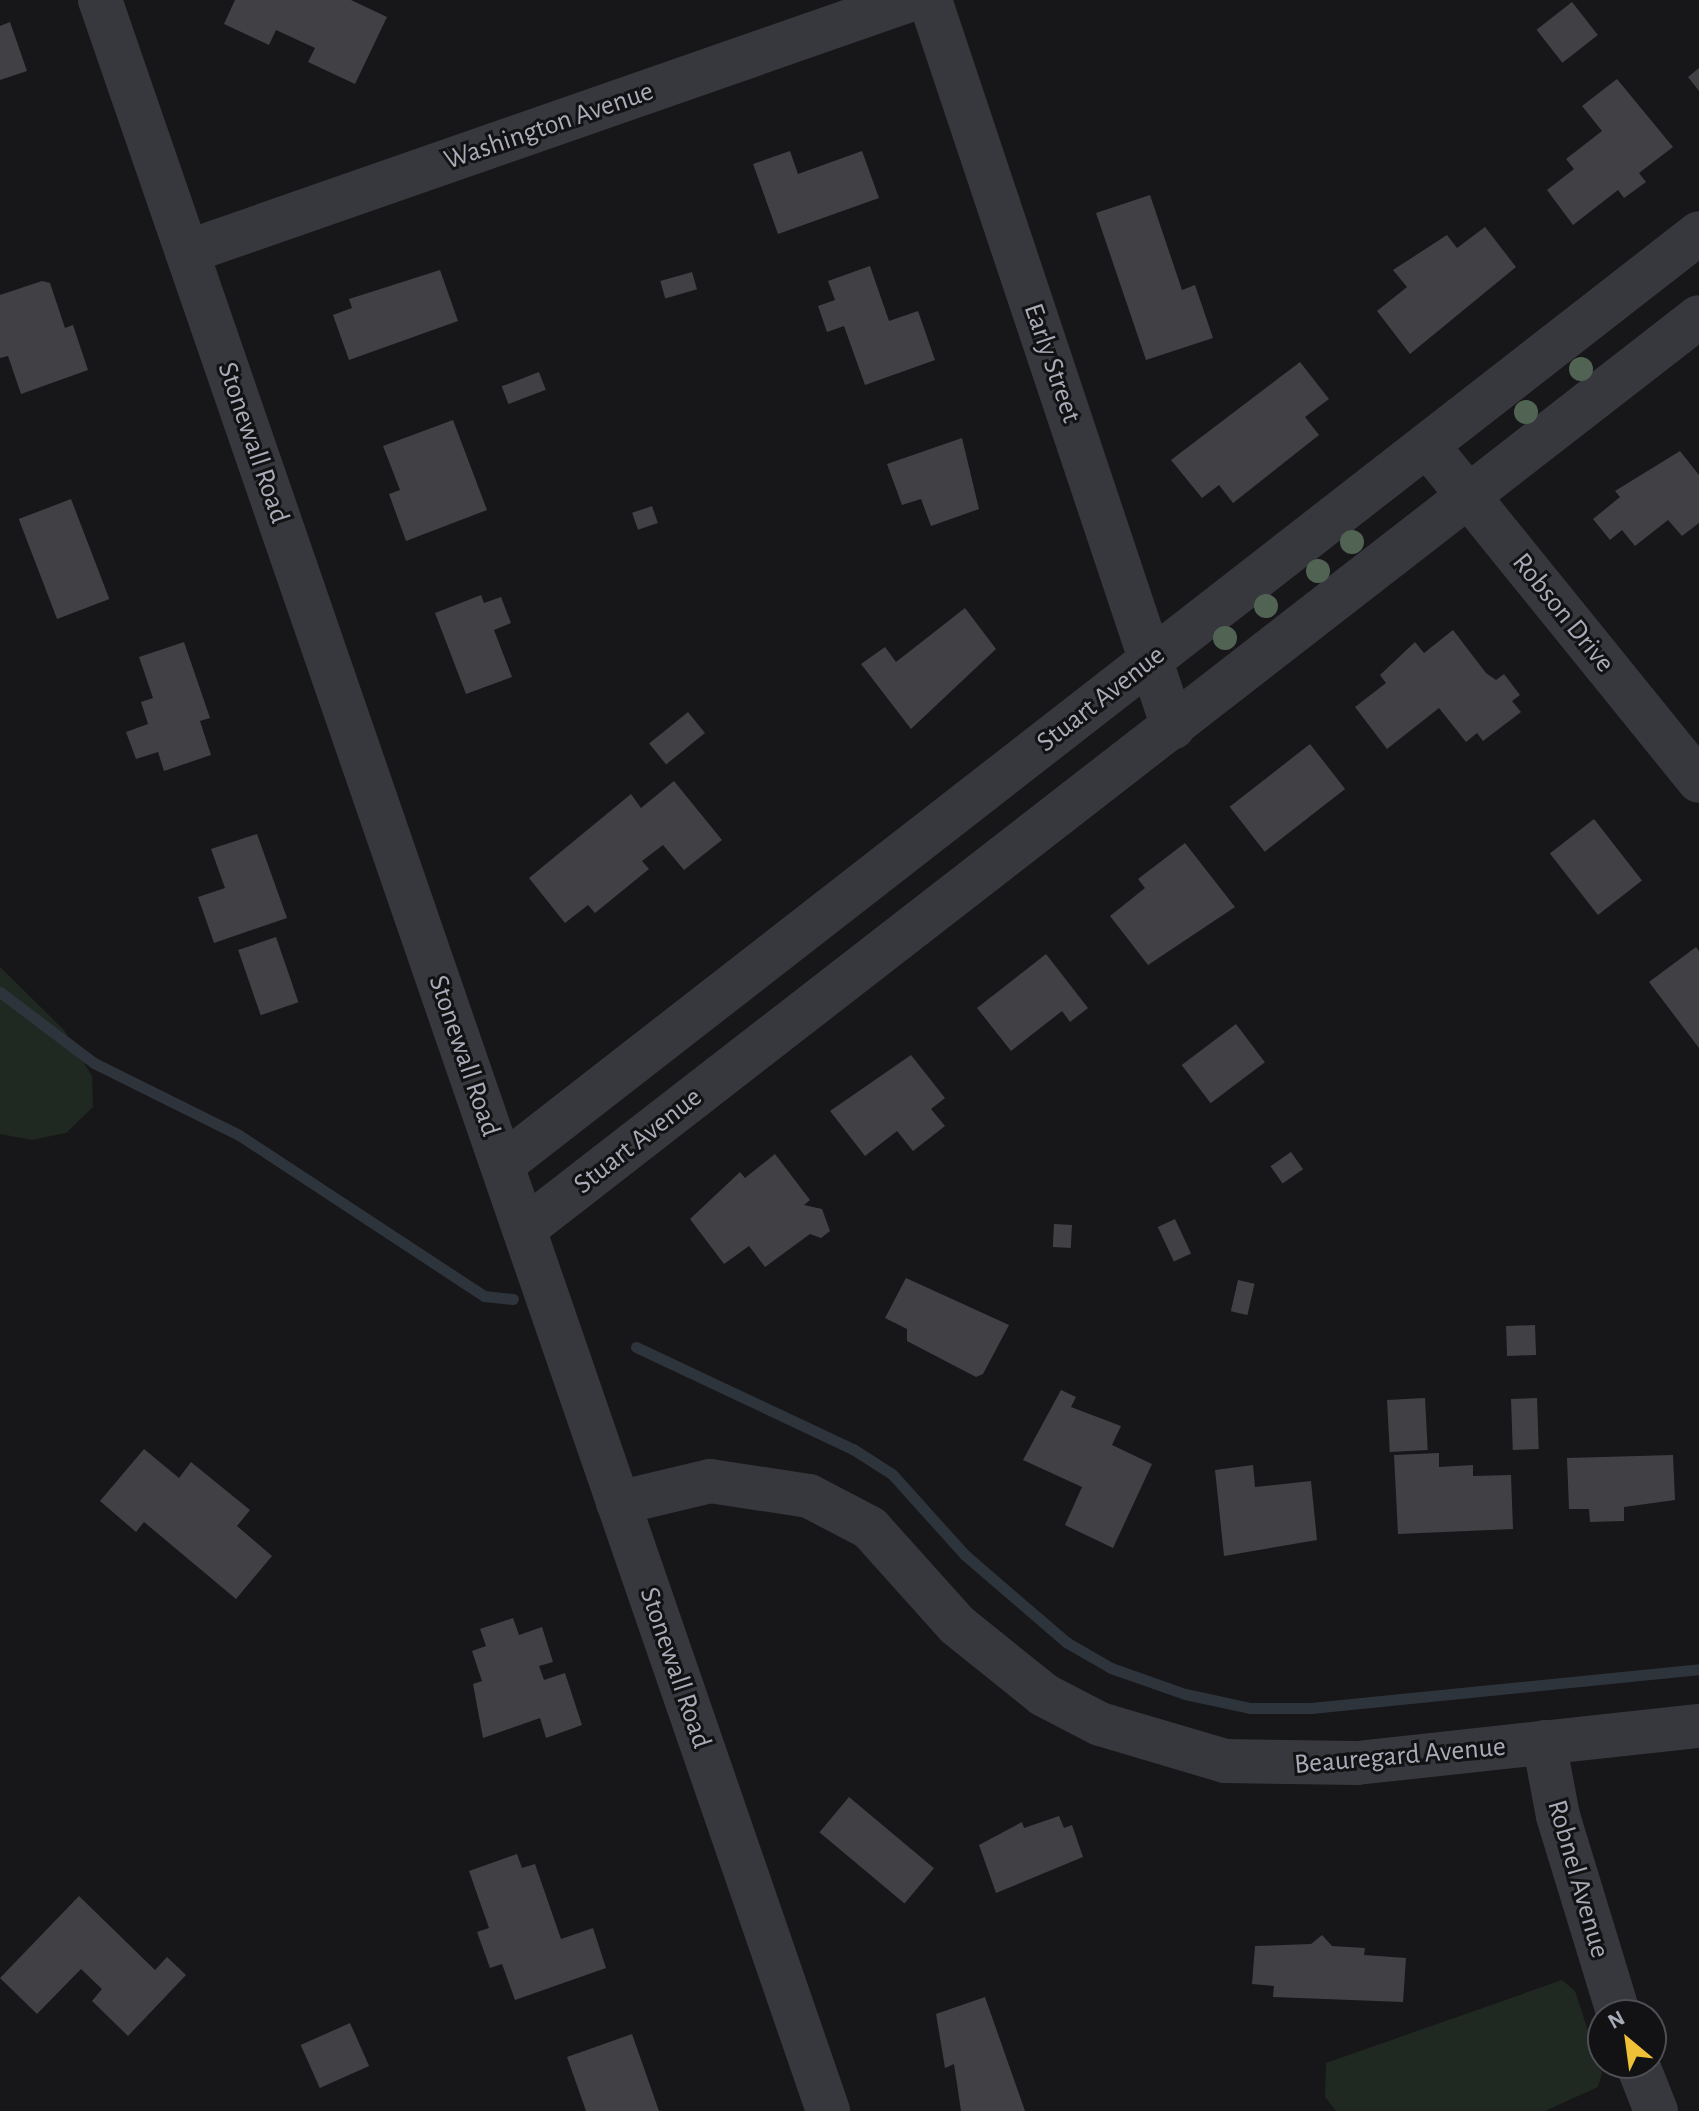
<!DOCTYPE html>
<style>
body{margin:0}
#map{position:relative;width:1699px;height:2111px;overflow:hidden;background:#171618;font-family:"Alegreya Sans",sans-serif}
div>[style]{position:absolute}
.green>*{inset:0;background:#202822}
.stream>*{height:11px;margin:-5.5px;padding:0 5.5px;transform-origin:5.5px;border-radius:5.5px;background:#2d343c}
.building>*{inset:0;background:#414145;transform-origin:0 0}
.minor>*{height:44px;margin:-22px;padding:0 22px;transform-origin:22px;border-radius:22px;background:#37383d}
.trees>*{width:24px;height:24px;margin:-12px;border-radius:50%;background:#516454}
span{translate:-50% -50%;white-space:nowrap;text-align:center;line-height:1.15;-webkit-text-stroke:6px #121113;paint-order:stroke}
.street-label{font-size:28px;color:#a9acb8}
.north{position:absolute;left:1587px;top:1999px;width:80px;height:80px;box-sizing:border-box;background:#121113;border:2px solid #4e4f55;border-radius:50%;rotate:331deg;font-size:22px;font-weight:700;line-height:32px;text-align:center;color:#a9acb8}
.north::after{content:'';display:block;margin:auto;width:28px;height:36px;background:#efc137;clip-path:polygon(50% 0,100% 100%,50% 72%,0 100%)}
</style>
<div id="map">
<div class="green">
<i style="clip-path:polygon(0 967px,64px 1030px,92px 1076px,93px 1107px,66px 1133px,32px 1140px,0 1134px)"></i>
<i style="clip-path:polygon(1562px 1980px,1575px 1991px,1602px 2073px,1598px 2087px,1545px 2111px,1336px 2111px,1325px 2097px,1326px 2063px)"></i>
</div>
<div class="stream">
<i style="left:0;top:992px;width:118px;rotate:37.1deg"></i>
<i style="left:94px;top:1063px;width:162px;rotate:26.4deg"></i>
<i style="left:239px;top:1135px;width:293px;rotate:33.3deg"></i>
<i style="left:484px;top:1296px;width:29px;rotate:6deg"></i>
<i style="left:636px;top:1347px;width:240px;rotate:25.2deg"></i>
<i style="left:853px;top:1449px;width:46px;rotate:32.7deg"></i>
<i style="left:892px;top:1474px;width:109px;rotate:48deg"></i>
<i style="left:965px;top:1555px;width:133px;rotate:40.7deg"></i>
<i style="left:1066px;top:1642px;width:52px;rotate:30deg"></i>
<i style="left:1111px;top:1668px;width:78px;rotate:19.4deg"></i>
<i style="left:1185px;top:1694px;width:66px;rotate:12.2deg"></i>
<i style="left:1250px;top:1708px;width:61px"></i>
<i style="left:1311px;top:1708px;width:390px;rotate:-5.7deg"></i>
</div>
<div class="building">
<i style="clip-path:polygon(235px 0,351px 0,387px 17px,355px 84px,308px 62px,315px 48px,276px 30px,269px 45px,224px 24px)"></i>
<i style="left:1572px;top:2px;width:42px;height:45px;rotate:52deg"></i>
<i style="clip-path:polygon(10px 22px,27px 71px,0 80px,0 26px)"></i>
<i style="clip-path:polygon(1699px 68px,1699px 91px,1688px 77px)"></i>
<i style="clip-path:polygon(1617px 79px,1673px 147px,1639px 173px,1646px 182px,1624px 198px,1618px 190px,1573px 225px,1547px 190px,1574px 169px,1566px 159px,1602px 131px,1582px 106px)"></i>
<i style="clip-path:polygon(790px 151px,798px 174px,862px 151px,879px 198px,778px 234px,753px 164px)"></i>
<i style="clip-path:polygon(1150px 195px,1182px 290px,1195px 285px,1213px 338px,1146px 360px,1096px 213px)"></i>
<i style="clip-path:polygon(1485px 227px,1516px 267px,1410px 354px,1377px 311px,1407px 287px,1393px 270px,1447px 235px,1457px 248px)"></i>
<i style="clip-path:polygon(870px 266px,889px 321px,918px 311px,935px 360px,865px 385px,844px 326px,827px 332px,818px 306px,835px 300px,828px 281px)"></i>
<i style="clip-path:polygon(440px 270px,458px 321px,349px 360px,333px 315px,352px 308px,349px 299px)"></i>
<i style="left:692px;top:272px;width:18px;height:33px;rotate:74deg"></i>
<i style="clip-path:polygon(42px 281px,50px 283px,65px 328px,73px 325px,88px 370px,21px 394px,8px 356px,0 358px,0 295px)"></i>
<i style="clip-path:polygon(1300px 362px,1329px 399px,1305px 417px,1319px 435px,1233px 503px,1219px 485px,1202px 498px,1171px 460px)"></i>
<i style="left:539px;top:372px;width:19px;height:40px;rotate:69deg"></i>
<i style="clip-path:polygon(453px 420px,487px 510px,406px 541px,389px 494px,400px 490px,383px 446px)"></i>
<i style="clip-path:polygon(962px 438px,979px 509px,931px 526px,921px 499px,902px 505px,887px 464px)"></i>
<i style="clip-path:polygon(1680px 451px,1699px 475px,1699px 523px,1682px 536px,1668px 520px,1635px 546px,1622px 530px,1610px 540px,1593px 519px,1620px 497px,1615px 491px)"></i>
<i style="left:71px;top:499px;width:107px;height:56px;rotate:69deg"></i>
<i style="left:652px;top:506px;width:18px;height:21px;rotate:71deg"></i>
<i style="clip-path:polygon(481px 595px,484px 603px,501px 597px,511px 623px,494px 630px,512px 677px,466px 694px,435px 613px)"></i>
<i style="clip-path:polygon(965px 608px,996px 649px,911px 729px,861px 664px,885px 647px,896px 662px)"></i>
<i style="clip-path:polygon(1453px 630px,1486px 673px,1496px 680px,1504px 674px,1520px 695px,1512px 701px,1521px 712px,1483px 741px,1477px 733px,1466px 742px,1439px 708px,1387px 749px,1355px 707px,1386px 683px,1380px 675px,1415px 642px,1424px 653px)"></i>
<i style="clip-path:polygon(184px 642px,210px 718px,200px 721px,211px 755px,164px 771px,158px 752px,136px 759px,126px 732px,148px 724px,141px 702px,153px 698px,139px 657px)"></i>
<i style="left:688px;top:712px;width:27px;height:50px;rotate:51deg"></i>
<i style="left:1310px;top:744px;width:57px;height:102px;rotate:52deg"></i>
<i style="clip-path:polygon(674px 781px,722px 840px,684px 870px,663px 845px,642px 861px,649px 869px,595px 913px,588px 905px,565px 923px,529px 878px,631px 794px,641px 808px)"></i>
<i style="left:1594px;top:819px;width:78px;height:56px;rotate:52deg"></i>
<i style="clip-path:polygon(257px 834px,287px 918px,214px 943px,198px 897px,225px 888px,211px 849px)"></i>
<i style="clip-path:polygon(1185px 843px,1235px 907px,1148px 965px,1110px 916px,1145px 888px,1138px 879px)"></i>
<i style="left:276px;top:937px;width:69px;height:40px;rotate:71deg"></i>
<i style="clip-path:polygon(1696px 947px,1699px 951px,1699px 1048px,1649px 982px)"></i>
<i style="clip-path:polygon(1046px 954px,1088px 1008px,1070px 1022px,1062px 1011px,1011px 1051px,977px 1008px)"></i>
<i style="left:1236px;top:1024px;width:48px;height:68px;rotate:53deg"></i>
<i style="clip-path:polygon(911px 1055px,945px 1098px,931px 1109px,945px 1126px,913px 1151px,897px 1131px,865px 1156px,830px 1111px)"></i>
<i style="left:1291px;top:1152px;width:21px;height:25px;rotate:55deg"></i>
<i style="clip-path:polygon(775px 1154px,810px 1200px,804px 1205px,822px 1209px,830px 1231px,821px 1238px,810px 1234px,765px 1267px,749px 1246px,724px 1264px,690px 1219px,740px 1172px,745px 1178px)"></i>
<i style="left:1175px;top:1219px;width:38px;height:19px;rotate:65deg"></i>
<i style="left:1054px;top:1224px;width:18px;height:23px;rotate:3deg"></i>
<i style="clip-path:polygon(906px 1278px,1009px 1325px,983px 1374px,976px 1377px,907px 1341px,907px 1329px,885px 1318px)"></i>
<i style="left:1238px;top:1280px;width:17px;height:32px;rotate:13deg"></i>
<i style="left:1535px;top:1325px;width:30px;height:29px;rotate:88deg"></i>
<i style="clip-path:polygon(1061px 1390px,1076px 1397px,1071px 1407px,1121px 1426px,1112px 1445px,1152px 1464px,1113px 1548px,1065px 1525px,1082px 1487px,1023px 1460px)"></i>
<i style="left:1425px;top:1398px;width:52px;height:38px;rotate:87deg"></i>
<i style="left:1537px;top:1398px;width:51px;height:26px;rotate:88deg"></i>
<i style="clip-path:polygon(144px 1449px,179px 1478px,191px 1462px,250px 1510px,237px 1526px,272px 1556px,236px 1599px,144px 1522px,136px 1532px,100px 1501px)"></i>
<i style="clip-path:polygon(1439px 1453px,1439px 1467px,1473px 1465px,1473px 1476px,1511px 1475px,1513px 1529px,1398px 1534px,1394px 1455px)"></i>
<i style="clip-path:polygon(1673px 1455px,1675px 1500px,1624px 1507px,1624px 1521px,1590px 1522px,1589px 1509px,1569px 1509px,1567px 1458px)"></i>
<i style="clip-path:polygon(1253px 1465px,1255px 1487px,1311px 1481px,1317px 1540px,1224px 1556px,1215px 1470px)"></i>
<i style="clip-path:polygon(513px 1618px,519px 1635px,542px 1627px,553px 1662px,539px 1666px,544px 1680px,565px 1673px,582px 1725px,546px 1738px,540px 1718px,483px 1738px,473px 1684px,482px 1681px,472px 1651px,486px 1646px,480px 1629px)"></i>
<i style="left:849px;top:1797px;width:111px;height:46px;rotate:40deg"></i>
<i style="clip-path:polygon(1059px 1816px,1064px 1828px,1072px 1825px,1083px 1857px,996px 1893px,979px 1845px,1022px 1822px,1024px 1828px)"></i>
<i style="clip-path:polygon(517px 1854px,522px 1868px,535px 1864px,561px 1939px,593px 1928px,606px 1968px,515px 2000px,502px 1964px,490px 1968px,477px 1932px,489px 1928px,469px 1871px)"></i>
<i style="clip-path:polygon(79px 1896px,155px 1970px,167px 1957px,186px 1975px,128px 2036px,92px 2001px,102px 1989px,81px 1969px,37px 2014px,0 1978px)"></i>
<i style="clip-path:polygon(1322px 1935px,1332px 1946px,1365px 1948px,1364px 1955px,1406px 1958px,1403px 2002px,1273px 1997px,1274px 1986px,1252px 1984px,1255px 1946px,1311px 1944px)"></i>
<i style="clip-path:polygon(985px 1997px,1025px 2111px,961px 2111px,954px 2064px,945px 2068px,936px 2014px)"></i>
<i style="left:350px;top:2023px;width:47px;height:54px;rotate:66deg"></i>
<i style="clip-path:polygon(632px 2034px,659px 2111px,586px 2111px,567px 2057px)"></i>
</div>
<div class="minor">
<i style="left:100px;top:0;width:2233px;rotate:70.97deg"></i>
<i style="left:930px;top:0;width:767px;rotate:71.52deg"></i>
<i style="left:187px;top:252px;width:766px;rotate:-19.22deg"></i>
<i style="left:1427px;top:445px;width:432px;rotate:51deg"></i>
<i style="left:502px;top:1165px;width:1517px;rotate:-37.9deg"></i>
<i style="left:524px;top:1229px;width:1487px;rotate:-37.82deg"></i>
<i style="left:618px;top:1503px;width:95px;rotate:-13.4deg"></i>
<i style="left:710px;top:1481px;width:100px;rotate:8.6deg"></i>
<i style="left:809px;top:1496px;width:69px;rotate:27.7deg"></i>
<i style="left:870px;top:1528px;width:130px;rotate:48.1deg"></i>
<i style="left:957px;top:1625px;width:112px;rotate:38.8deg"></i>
<i style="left:1044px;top:1695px;width:63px;rotate:27.4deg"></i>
<i style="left:1100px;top:1724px;width:130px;rotate:16.5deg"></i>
<i style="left:1225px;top:1761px;width:132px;rotate:0.9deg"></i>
<i style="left:1357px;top:1763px;width:344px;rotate:-6.2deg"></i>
<i style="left:1544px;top:1742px;width:75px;rotate:79.3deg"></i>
<i style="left:1558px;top:1816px;width:208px;rotate:73deg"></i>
<i style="left:1637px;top:2063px;width:52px;rotate:68.4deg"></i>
</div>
<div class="trees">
<i style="left:1581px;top:369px"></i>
<i style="left:1526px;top:412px"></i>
<i style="left:1352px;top:542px"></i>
<i style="left:1318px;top:571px"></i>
<i style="left:1266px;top:606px"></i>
<i style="left:1225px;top:638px"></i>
</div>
<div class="street-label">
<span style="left:549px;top:126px;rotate:-19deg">Washington Avenue</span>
<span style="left:1052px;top:363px;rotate:71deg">Early Street</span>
<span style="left:253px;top:443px;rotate:71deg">Stonewall Road</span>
<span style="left:1563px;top:613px;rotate:51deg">Robson Drive</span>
<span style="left:1101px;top:699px;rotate:-38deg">Stuart Avenue</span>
<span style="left:464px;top:1056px;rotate:71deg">Stonewall Road</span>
<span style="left:638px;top:1141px;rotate:-38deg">Stuart Avenue</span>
<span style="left:675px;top:1668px;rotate:71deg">Stonewall Road</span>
<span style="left:1400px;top:1756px;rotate:-5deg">Beauregard Avenue</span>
<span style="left:1578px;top:1879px;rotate:74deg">Robnel Avenue</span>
</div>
<div class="north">N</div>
</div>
